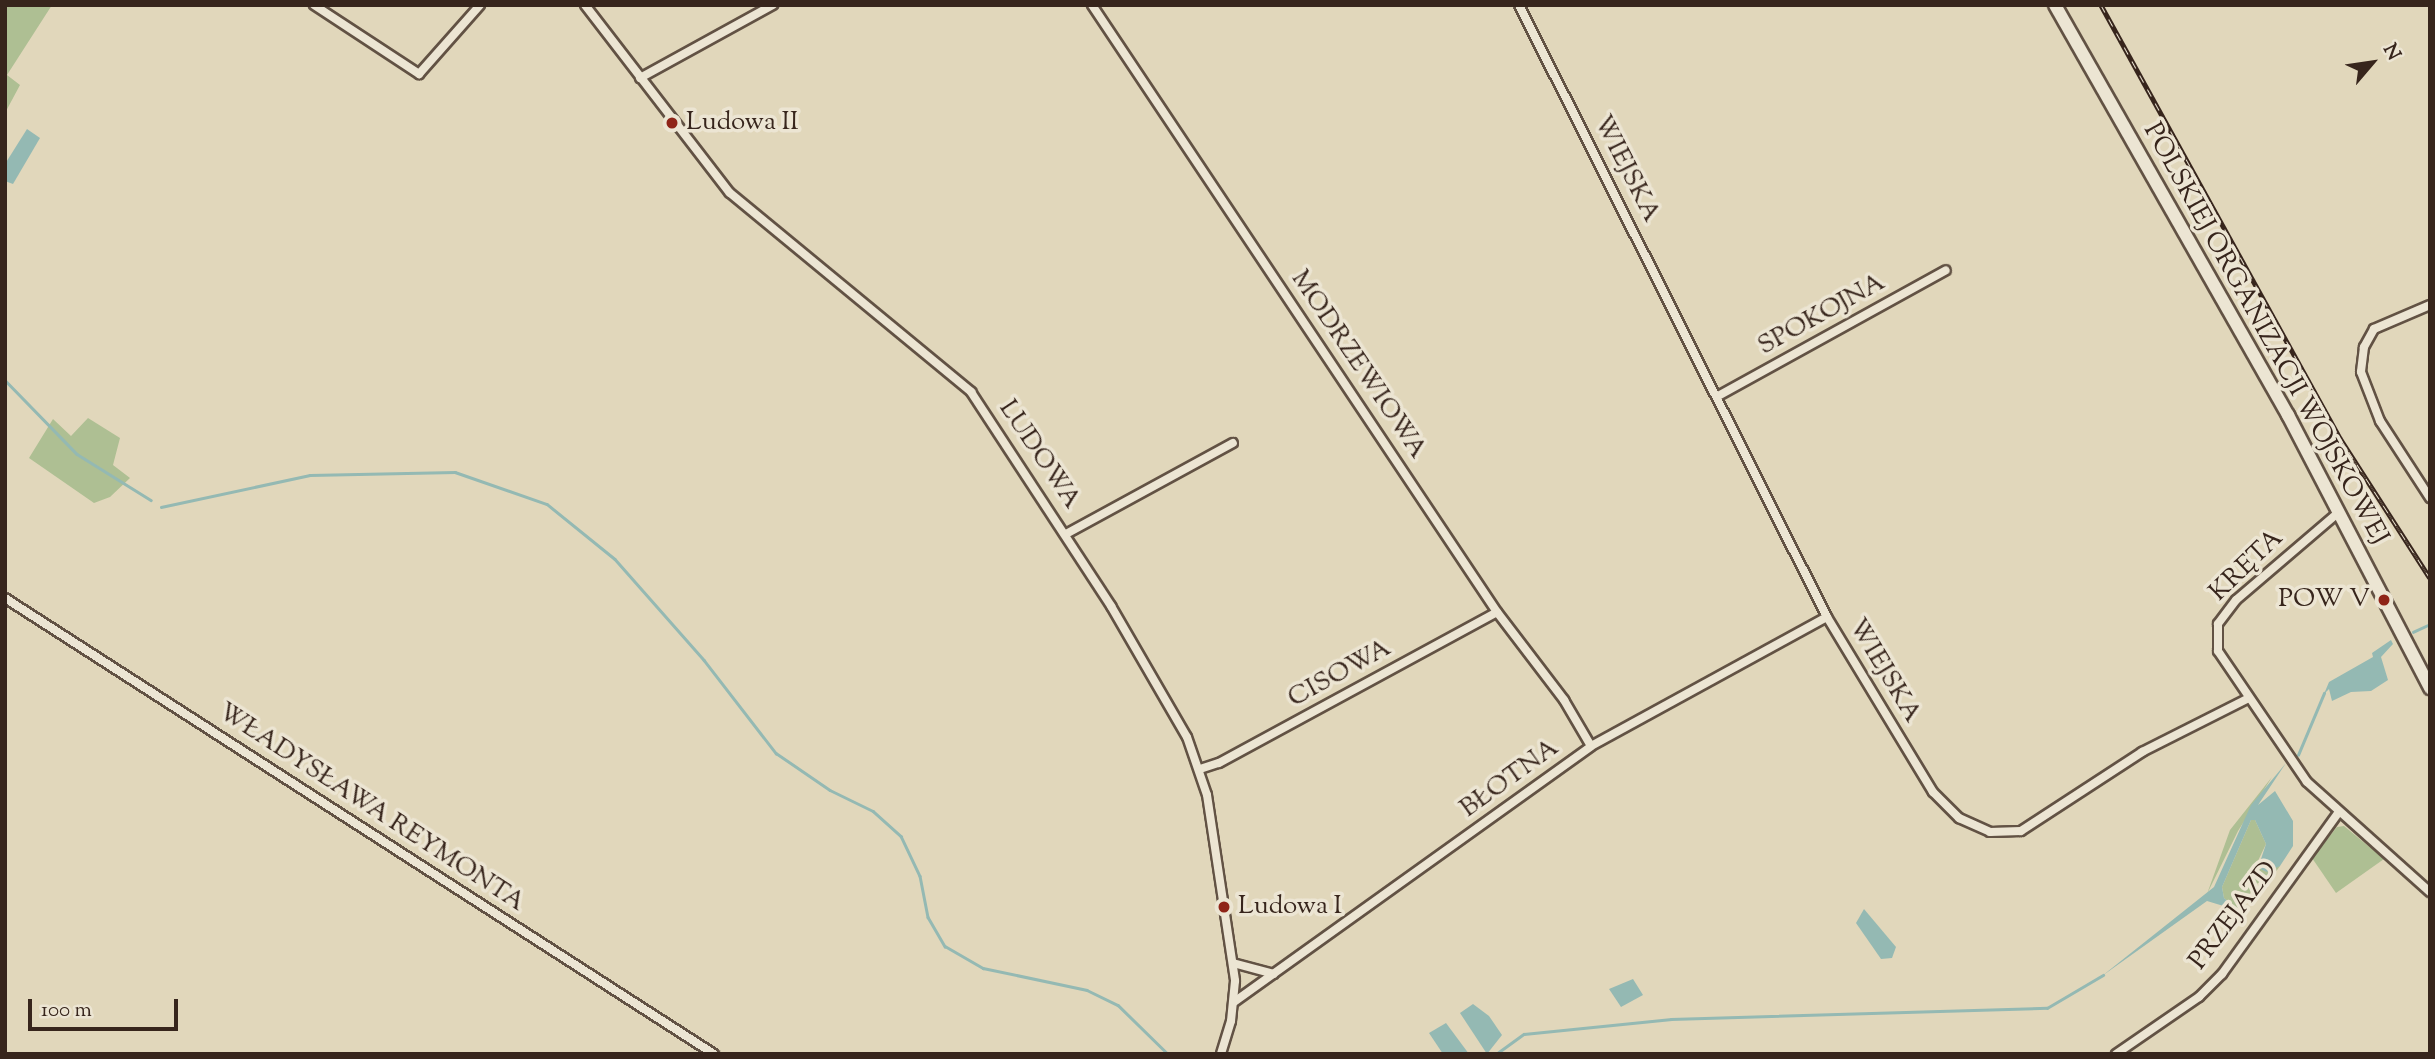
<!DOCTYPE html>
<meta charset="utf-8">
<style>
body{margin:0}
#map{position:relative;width:2435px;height:1059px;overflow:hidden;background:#e1d7bb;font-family:"Sorts Mill Goudy",serif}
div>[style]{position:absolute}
.green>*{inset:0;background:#aebf93}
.water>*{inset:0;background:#94b9b3}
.stream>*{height:2.5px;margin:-1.25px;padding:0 1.25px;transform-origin:1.25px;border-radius:1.25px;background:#94b9b3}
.roads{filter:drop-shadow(2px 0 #625244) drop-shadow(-2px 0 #625244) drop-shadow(0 2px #625244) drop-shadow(0 -2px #625244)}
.street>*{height:8px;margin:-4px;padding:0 4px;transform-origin:4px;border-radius:4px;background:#ece5d3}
.secondary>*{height:12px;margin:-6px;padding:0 6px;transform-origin:6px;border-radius:6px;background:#ece5d3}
.rail>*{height:5px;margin-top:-2.5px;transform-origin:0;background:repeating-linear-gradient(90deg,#ece5d3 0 8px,#37251c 0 16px);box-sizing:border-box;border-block:2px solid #37251c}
.dots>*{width:19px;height:19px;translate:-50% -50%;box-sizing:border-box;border:4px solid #ece5d3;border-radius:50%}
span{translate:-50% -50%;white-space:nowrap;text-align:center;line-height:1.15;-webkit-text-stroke:7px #ece5d3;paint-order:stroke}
.poi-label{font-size:26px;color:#37251c}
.left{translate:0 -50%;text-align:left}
.right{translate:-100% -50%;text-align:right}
.street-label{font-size:26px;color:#37251c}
.frame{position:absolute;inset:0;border:7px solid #37251c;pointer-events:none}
.north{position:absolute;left:2337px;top:28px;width:70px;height:70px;-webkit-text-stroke:5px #ece5d3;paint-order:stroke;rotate:61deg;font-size:19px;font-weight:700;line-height:28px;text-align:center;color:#37251c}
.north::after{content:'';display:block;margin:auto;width:24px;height:32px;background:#37251c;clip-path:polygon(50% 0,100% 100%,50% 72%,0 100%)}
.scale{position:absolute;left:28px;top:999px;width:150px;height:32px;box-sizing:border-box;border:4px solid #37251c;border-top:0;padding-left:9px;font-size:21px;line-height:24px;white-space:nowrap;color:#37251c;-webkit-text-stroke:5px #ece5d3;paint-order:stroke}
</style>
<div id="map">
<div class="green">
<i style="clip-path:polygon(5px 5px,52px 5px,7px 75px,20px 85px,5px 113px)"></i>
<i style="clip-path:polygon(88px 418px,120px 438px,113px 465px,130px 478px,110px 497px,94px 503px,29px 458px,53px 419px,71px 436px)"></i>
<i style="clip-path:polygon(2272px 777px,2238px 831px,2207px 894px,2230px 830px)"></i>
<i style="clip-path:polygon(2251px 820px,2255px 820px,2266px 844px,2257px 863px,2263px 868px,2280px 866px,2272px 877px,2256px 884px,2230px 925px,2226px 922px,2224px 906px,2237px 909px,2224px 898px,2222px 887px)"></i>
<i style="clip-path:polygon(2344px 826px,2384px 859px,2336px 893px,2312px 858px,2337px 827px)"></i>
</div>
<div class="water">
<i style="clip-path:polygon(27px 129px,40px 138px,13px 184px,5px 181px,5px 164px)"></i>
<i style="clip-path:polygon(2391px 640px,2393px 644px,2381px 657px,2388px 680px,2371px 691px,2351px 692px,2332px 701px,2329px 689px,2324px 694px,2329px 682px,2373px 657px,2372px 653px)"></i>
<i style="clip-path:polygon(2286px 763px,2258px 805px,2275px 791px,2293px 821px,2293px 846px,2280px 866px,2267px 872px,2258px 868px,2266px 844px,2255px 820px,2251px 820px,2222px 887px,2224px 898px,2240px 911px,2207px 901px,2102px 976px,2214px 887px,2251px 805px)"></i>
<i style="clip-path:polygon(1864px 909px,1896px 947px,1892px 958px,1881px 959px,1856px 923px)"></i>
<i style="clip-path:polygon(1633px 979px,1643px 995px,1621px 1007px,1609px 989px)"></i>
<i style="clip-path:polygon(1473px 1004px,1489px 1016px,1502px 1035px,1487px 1054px,1460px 1013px)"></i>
<i style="clip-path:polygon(1446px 1023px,1469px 1054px,1443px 1054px,1429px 1033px)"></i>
</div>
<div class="stream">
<i style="left:5px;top:380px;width:103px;rotate:45.8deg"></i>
<i style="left:77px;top:454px;width:87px;rotate:31.9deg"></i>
<i style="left:161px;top:507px;width:152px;rotate:-12.1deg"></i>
<i style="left:310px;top:475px;width:145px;rotate:-1.2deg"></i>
<i style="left:455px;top:472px;width:97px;rotate:19.2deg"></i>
<i style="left:547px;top:504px;width:87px;rotate:39deg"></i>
<i style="left:615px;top:559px;width:135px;rotate:48.6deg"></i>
<i style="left:704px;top:660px;width:118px;rotate:52.3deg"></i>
<i style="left:776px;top:753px;width:65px;rotate:34.4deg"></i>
<i style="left:830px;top:790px;width:48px;rotate:26deg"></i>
<i style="left:873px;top:811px;width:38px;rotate:42deg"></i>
<i style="left:901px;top:836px;width:44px;rotate:64.6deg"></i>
<i style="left:920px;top:876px;width:42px;rotate:79deg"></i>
<i style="left:928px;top:917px;width:34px;rotate:60deg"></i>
<i style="left:945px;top:946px;width:44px;rotate:30.1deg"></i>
<i style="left:983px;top:968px;width:106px;rotate:11.9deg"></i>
<i style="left:1087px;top:990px;width:34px;rotate:26deg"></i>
<i style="left:1118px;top:1005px;width:70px;rotate:44.4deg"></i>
<i style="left:2413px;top:632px;width:19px;rotate:-25deg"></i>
<i style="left:2298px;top:755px;width:67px;rotate:-67.2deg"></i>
<i style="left:1496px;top:1054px;width:34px;rotate:-36deg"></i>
<i style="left:1524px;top:1034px;width:148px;rotate:-5.8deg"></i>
<i style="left:1671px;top:1019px;width:376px;rotate:-1.7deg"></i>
<i style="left:2047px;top:1008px;width:65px;rotate:-30.5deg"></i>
</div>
<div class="roads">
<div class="street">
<i style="left:314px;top:5px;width:126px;rotate:33.3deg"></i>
<i style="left:419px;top:74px;width:92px;rotate:-48.5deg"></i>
<i style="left:585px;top:5px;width:237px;rotate:52.4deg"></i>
<i style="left:730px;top:193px;width:313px;rotate:39.5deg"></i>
<i style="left:971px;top:392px;width:256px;rotate:56.8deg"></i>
<i style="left:1111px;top:606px;width:151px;rotate:59.9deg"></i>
<i style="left:1187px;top:737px;width:61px;rotate:71deg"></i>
<i style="left:1207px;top:795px;width:188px;rotate:81.4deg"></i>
<i style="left:1235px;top:981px;width:40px;rotate:95.7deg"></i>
<i style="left:1231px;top:1021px;width:34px;rotate:107deg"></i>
<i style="left:1092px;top:5px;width:730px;rotate:56.29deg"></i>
<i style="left:1497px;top:612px;width:111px;rotate:52.7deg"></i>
<i style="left:1564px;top:700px;width:53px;rotate:59.6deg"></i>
<i style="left:1519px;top:5px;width:685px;rotate:63.29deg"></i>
<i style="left:1827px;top:617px;width:205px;rotate:58.8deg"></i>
<i style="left:1933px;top:792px;width:37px;rotate:45deg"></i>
<i style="left:1959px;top:818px;width:34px;rotate:24deg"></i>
<i style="left:1990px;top:832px;width:31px;rotate:-2deg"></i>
<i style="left:2021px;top:831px;width:145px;rotate:-33.1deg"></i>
<i style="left:2142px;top:752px;width:118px;rotate:-26.8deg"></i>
<i style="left:640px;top:78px;width:152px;rotate:-28.8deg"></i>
<i style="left:2430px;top:305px;width:61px;rotate:156.8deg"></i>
<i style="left:2374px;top:329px;width:21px;rotate:119deg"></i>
<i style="left:2364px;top:347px;width:25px;rotate:97deg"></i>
<i style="left:2361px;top:372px;width:53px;rotate:68.8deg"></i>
<i style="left:2380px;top:421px;width:92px;rotate:57deg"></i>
<i style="left:1718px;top:396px;width:260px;rotate:-28.9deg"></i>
<i style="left:2339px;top:512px;width:135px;rotate:139.5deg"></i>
<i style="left:2236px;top:600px;width:30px;rotate:127deg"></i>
<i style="left:2218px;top:624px;width:27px;rotate:90deg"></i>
<i style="left:2218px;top:651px;width:158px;rotate:55.8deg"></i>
<i style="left:2307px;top:782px;width:165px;rotate:41.8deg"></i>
<i style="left:1066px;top:534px;width:190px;rotate:-28.6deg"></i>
<i style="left:5px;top:598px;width:843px;rotate:32.75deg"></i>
<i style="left:1200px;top:769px;width:20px;rotate:-18deg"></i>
<i style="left:1219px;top:763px;width:316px;rotate:-28.5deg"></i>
<i style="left:1233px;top:963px;width:42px;rotate:15deg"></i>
<i style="left:1234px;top:1002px;width:439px;rotate:-35.6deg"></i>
<i style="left:1591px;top:746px;width:269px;rotate:-28.7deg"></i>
<i style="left:2116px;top:1054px;width:101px;rotate:-34.5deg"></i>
<i style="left:2199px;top:997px;width:33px;rotate:-45deg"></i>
<i style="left:2222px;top:974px;width:198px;rotate:-54.2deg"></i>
</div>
<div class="secondary">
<i style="left:2055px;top:5px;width:472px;rotate:60.4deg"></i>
<i style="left:2288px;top:415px;width:308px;rotate:62.5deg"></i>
</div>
</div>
<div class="rail">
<i style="left:2101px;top:5px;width:495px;rotate:61.1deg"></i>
<i style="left:2340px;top:438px;width:166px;rotate:57.3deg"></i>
</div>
<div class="dots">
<i style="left:672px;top:123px;background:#8f2418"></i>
<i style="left:2384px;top:600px;background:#8f2418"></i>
<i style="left:1224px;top:907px;background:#8f2418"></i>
</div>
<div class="poi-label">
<span class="left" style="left:686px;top:123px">Ludowa II</span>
<span class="right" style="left:2370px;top:600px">POW V</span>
<span class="left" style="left:1238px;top:907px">Ludowa I</span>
</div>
<div class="street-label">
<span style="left:1626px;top:169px;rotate:63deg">WIEJSKA</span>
<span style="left:1822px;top:315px;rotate:-29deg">SPOKOJNA</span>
<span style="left:2265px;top:334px;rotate:61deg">POLSKIEJ ORGANIZACJI WOJSKOWEJ</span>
<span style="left:1358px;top:365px;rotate:56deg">MODRZEWIOWA</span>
<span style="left:1039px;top:455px;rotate:56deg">LUDOWA</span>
<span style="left:2247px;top:566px;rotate:-44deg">KRĘTA</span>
<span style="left:1884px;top:671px;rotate:59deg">WIEJSKA</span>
<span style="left:1340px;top:674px;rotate:-29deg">CISOWA</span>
<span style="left:1510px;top:779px;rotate:-36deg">BŁOTNA</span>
<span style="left:371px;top:808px;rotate:33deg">WŁADYSŁAWA REYMONTA</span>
<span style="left:2234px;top:916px;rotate:-53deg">PRZEJAZD</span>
</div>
<div class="frame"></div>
<div class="north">N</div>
<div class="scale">100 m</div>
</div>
